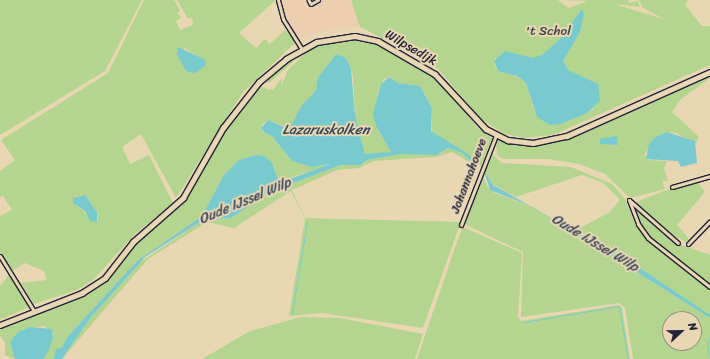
<!DOCTYPE html>
<style>
body{margin:0}
#map{position:relative;width:710px;height:359px;overflow:hidden;background:#e9d7b4;font-family:Sriracha,sans-serif}
div>[style]{position:absolute}
.built>*{inset:0;background:#eccfb0}
.green>*{inset:0;background:#b3d58f}
.water>*{inset:0;background:#78cacf}
.stream>*{height:1px;margin:-0.5px;padding:0 0.5px;transform-origin:0.5px;border-radius:0.5px;background:#78cacf}
.roads{filter:drop-shadow(1px 0 #22223b) drop-shadow(-1px 0 #22223b) drop-shadow(0 1px #22223b) drop-shadow(0 -1px #22223b)}
.pedestrian>*{height:2.5px;margin:-1.25px;padding:0 1.25px;transform-origin:1.25px;border-radius:1.25px;background:#e9d7b4}
.minor>*{height:3px;margin:-1.5px;padding:0 1.5px;transform-origin:1.5px;border-radius:1.5px;background:#e9d7b4}
.secondary>*{height:4.5px;margin:-2.25px;padding:0 2.25px;transform-origin:2.25px;border-radius:2.25px;background:#e9d7b4}
span{translate:-50% -50%;white-space:nowrap;text-align:center;line-height:1.15;-webkit-text-stroke:4px #e9d7b4;paint-order:stroke}
.park-label{font-size:13px;color:#3f464c}
.street-label{font-size:13px;color:#22223b}
.water-label{font-size:14px;color:#334459;font-style:italic}
.north{position:absolute;left:662px;top:311px;width:40px;height:40px;box-sizing:border-box;background:#e9d7b4;border:1px solid #998f84;border-radius:50%;rotate:68deg;font-size:11px;font-weight:700;line-height:16px;text-align:center;color:#22223b}
.north::after{content:'';display:block;margin:auto;width:14px;height:18px;background:#22223b;clip-path:polygon(50% 0,100% 100%,50% 72%,0 100%)}
</style>
<div id="map">
<div class="built">
<i style="clip-path:polygon(280px 0,351px 0,360px 27px,337px 27px,299px 39px,282px 12px)"></i>
</div>
<div class="green">
<i style="clip-path:polygon(0 0,142px 0,105px 71px,0 135px)"></i>
<i style="clip-path:polygon(evenodd,144px 0,174px 0,180px 10px,177px 14px,182px 17px,176px 21px,180px 30px,192px 25px,193px 21px,190px 17px,188px 19px,177px 0,276px 0,239px 33px,256px 48px,265px 39px,270px 44px,285px 30px,296px 42px,243px 92px,176px 198px,141px 134px,122px 147px,130px 164px,149px 155px,173px 203px,135px 234px,93px 280px,77px 290px,34px 304px,21px 283px,47px 280px,44px 271px,25px 263px,12px 271px,0 253px,0 216px,12px 210px,3px 196px,0 197px,0 171px,15px 160px,1px 140px,108px 73px,144px 0,184px 48px,203px 59px,206px 65px,188px 71px,182px 61px,184px 48px,144px 0,85px 195px,97px 212px,98px 220px,89px 219px,83px 210px,74px 204px,75px 197px,85px 195px)"></i>
<i style="clip-path:polygon(evenodd,351px 0,558px 0,568px 8px,588px 1px,562px 0,628px 0,629px 3px,638px 1px,640px 7px,614px 4px,664px 19px,643px 8px,639px 0,688px 0,685px 5px,702px 26px,710px 26px,710px 65px,553px 135px,522px 138px,503px 133px,481px 119px,438px 69px,421px 57px,360px 27px,351px 0,495px 58px,594px 109px,561px 124px,534px 110px,526px 83px,516px 76px,498px 71px,495px 67px,495px 58px)"></i>
<i style="clip-path:polygon(359px 39px,383px 46px,429px 73px,444px 87px,477px 127px,492px 138px,481px 166px,432px 132px,432px 108px,420px 86px,398px 83px,389px 77px,384px 79px,378px 92px,376px 126px,391px 152px,374px 155px,365px 154px,355px 115px,353px 75px,346px 58px,329px 65px,320px 76px,317px 90px,291px 126px,287px 127px,267px 120px,262px 125px,263px 132px,272px 136px,292px 161px,309px 166px,329px 165px,277px 182px,274px 167px,265px 156px,256px 155px,239px 160px,224px 175px,202px 216px,137px 261px,69px 335px,61px 348px,56px 349px,53px 359px,43px 359px,54px 334px,44px 326px,24px 329px,10px 342px,15px 359px,5px 355px,5px 342px,0 336px,0 327px,92px 289px,116px 270px,136px 242px,173px 212px,189px 192px,230px 122px,258px 85px,270px 90px,274px 83px,271px 89px,273px 90px,282px 77px,281px 86px,288px 70px,313px 46px)"></i>
<i style="clip-path:polygon(292px 57px,293px 62px,270px 82px,264px 83px)"></i>
<i style="clip-path:polygon(710px 74px,710px 78px,681px 99px,672px 112px,699px 137px,696px 143px,676px 133px,667px 132px,655px 137px,645px 154px,648px 160px,667px 161px,664px 168px,668px 181px,662px 181px,665px 189px,630px 198px,605px 174px,579px 164px,548px 159px,503px 159px,497px 155px,496px 140px,534px 145px,562px 141px)"></i>
<i style="clip-path:polygon(evenodd,494px 141px,493px 155px,502px 163px,571px 167px,612px 184px,625px 199px,635px 224px,650px 242px,710px 289px,710px 315px,576px 230px,610px 212px,620px 200px,603px 183px,582px 175px,516px 197px,491px 183px,482px 172px,488px 188px,495px 193px,533px 207px,710px 318px,710px 359px,633px 359px,625px 308px,619px 303px,521px 317px,523px 252px,464px 224px,464px 221px,494px 141px,670px 319px,694px 319px,694px 343px,670px 343px,670px 319px)"></i>
<i style="clip-path:polygon(448px 148px,462px 153px,479px 168px,452px 152px,437px 157px,374px 161px,359px 168px,337px 170px,292px 190px,305px 218px,461px 222px,423px 328px,322px 313px,289px 316px,305px 219px,291px 191px,234px 228px,207px 222px,148px 259px,62px 359px,91px 317px,139px 263px,203px 220px,231px 218px,272px 191px,341px 165px,362px 165px,367px 160px,400px 154px,440px 154px)"></i>
<i style="clip-path:polygon(695px 179px,705px 192px,677px 225px,689px 239px,686px 242px,666px 231px,636px 202px)"></i>
<i style="clip-path:polygon(635px 203px,667px 236px,679px 244px,710px 255px,710px 285px,649px 237px,639px 225px,631px 206px)"></i>
<i style="clip-path:polygon(465px 228px,522px 253px,518px 317px,521px 321px,619px 305px,622px 308px,630px 359px,417px 359px,454px 250px,462px 229px)"></i>
<i style="clip-path:polygon(10px 274px,31px 306px,0 320px,0 286px)"></i>
<i style="clip-path:polygon(301px 317px,340px 318px,423px 334px,415px 359px,202px 359px,250px 331px)"></i>
</div>
<div class="water">
<i style="clip-path:polygon(582px 9px,584px 14px,580px 32px,563px 61px,568px 70px,598px 84px,600px 101px,587px 113px,561px 124px,550px 125px,537px 117px,526px 83px,517px 76px,498px 71px,494px 61px,505px 51px,533px 58px,542px 55px,559px 40px)"></i>
<i style="clip-path:polygon(178px 47px,204px 59px,206px 65px,195px 73px,186px 71px,177px 54px)"></i>
<i style="clip-path:polygon(336px 54px,346px 58px,351px 69px,355px 115px,365px 154px,391px 152px,376px 126px,373px 114px,381px 84px,389px 77px,398px 83px,420px 86px,432px 108px,431px 131px,468px 154px,479px 168px,462px 153px,448px 148px,437px 155px,400px 154px,367px 160px,361px 165px,341px 165px,272px 191px,231px 218px,203px 220px,145px 257px,91px 317px,62px 359px,53px 359px,56px 349px,61px 348px,69px 335px,137px 261px,202px 216px,224px 175px,239px 160px,256px 155px,265px 156px,272px 163px,279px 183px,330px 164px,312px 167px,292px 161px,272px 136px,265px 133px,261px 128px,268px 120px,284px 127px,291px 126px,302px 105px,316px 91px,318px 78px)"></i>
<i style="clip-path:polygon(667px 132px,695px 141px,697px 163px,681px 167px,678px 161px,646px 159px,649px 144px,655px 137px)"></i>
<i style="clip-path:polygon(617px 136px,618px 145px,600px 144px,600px 139px)"></i>
<i style="clip-path:polygon(484px 171px,493px 185px,632px 263px,710px 315px,710px 318px,533px 207px,490px 190px)"></i>
<i style="clip-path:polygon(85px 195px,97px 212px,97px 222px,90px 221px,85px 211px,73px 203px,73px 198px)"></i>
<i style="clip-path:polygon(30px 327px,52px 329px,53px 337px,48px 352px,43px 359px,15px 359px,10px 342px,18px 332px)"></i>
</div>
<div class="stream">
<i style="left:292px;top:314px;width:94px;rotate:-80.8deg"></i>
<i style="left:524px;top:322px;width:96px;rotate:-9.6deg"></i>
<i style="left:619px;top:306px;width:54px;rotate:80.4deg"></i>
<i style="left:710px;top:359px;width:15px;rotate:-101deg"></i>
<i style="left:707px;top:344px;width:9px;rotate:-69deg"></i>
</div>
<div class="roads">
<div class="pedestrian">
<i style="left:309px;top:0;width:4px;rotate:63deg"></i>
<i style="left:311px;top:4px;width:8px;rotate:-30deg"></i>
</div>
<div class="minor">
<i style="left:278px;top:0;width:20px;rotate:75deg"></i>
<i style="left:283px;top:19px;width:36px;rotate:58deg"></i>
<i style="left:672px;top:187px;width:40px;rotate:-16deg"></i>
<i style="left:629px;top:200px;width:26px;rotate:69deg"></i>
<i style="left:638px;top:224px;width:17px;rotate:54deg"></i>
<i style="left:648px;top:238px;width:79px;rotate:38.3deg"></i>
<i style="left:629px;top:200px;width:65px;rotate:41.3deg"></i>
<i style="left:461px;top:225px;width:97px;rotate:-68.7deg"></i>
<i style="left:688px;top:244px;width:32px;rotate:-46deg"></i>
<i style="left:0;top:256px;width:65px;rotate:58.3deg"></i>
</div>
<div class="secondary">
<i style="left:0;top:325px;width:88px;rotate:-21.3deg"></i>
<i style="left:82px;top:293px;width:27px;rotate:-33deg"></i>
<i style="left:105px;top:278px;width:46px;rotate:-52.1deg"></i>
<i style="left:133px;top:242px;width:67px;rotate:-41.3deg"></i>
<i style="left:183px;top:198px;width:81px;rotate:-60.3deg"></i>
<i style="left:223px;top:128px;width:58px;rotate:-52deg"></i>
<i style="left:259px;top:82px;width:35px;rotate:-40deg"></i>
<i style="left:286px;top:59px;width:35px;rotate:-29deg"></i>
<i style="left:317px;top:42px;width:38px;rotate:-9deg"></i>
<i style="left:355px;top:36px;width:24px;rotate:12deg"></i>
<i style="left:378px;top:41px;width:66px;rotate:30.1deg"></i>
<i style="left:435px;top:74px;width:75px;rotate:47.2deg"></i>
<i style="left:486px;top:129px;width:25px;rotate:27deg"></i>
<i style="left:508px;top:140px;width:25px;rotate:7deg"></i>
<i style="left:533px;top:143px;width:35px;rotate:-12deg"></i>
<i style="left:567px;top:136px;width:157px;rotate:-24.1deg"></i>
</div>
</div>
<div class="park-label">
<span style="left:548px;top:31px">'t Schol</span>
</div>
<div class="street-label">
<span style="left:411px;top:48px;rotate:30deg">Wilpsedijk</span>
<span style="left:469px;top:176px;rotate:-69deg">Johannahoeve</span>
</div>
<div class="water-label">
<span style="left:326px;top:130px">Lazaruskolken</span>
<span style="left:245px;top:201px;rotate:-23deg">Oude IJssel Wilp</span>
<span style="left:595px;top:243px;rotate:31deg">Oude IJssel Wilp</span>
</div>
<div class="north">N</div>
</div>
